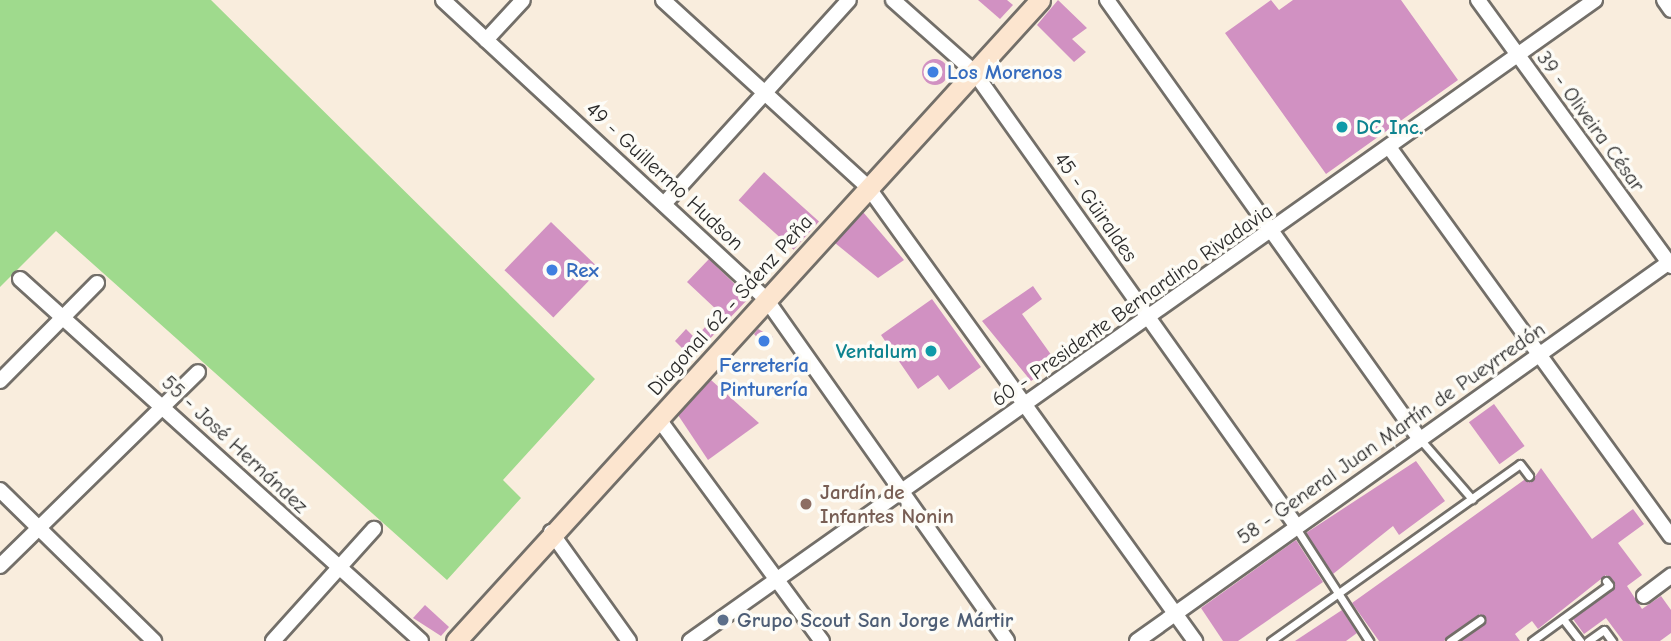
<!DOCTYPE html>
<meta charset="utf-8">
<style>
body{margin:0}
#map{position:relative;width:1671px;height:641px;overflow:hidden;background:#f9eddd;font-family:"Comic Neue",sans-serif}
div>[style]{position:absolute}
.green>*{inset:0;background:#9fda8d}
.building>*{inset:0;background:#d191c2;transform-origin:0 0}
.round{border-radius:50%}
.roads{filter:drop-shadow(2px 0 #736f69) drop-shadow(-2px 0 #736f69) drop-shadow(0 2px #736f69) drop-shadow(0 -2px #736f69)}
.lane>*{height:7px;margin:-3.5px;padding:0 3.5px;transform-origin:3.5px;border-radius:3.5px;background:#fff}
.street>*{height:14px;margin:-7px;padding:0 7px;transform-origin:7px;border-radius:7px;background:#fff}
.secondary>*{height:19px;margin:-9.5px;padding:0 9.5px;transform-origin:9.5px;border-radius:9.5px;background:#fce5cf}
.dots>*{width:19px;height:19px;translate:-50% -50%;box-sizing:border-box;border:4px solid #fdfcf7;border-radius:50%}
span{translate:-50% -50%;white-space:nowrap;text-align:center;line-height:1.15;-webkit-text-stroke:7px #fdfcf7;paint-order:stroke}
.shop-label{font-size:21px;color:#366cbe;font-weight:700}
.left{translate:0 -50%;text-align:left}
.street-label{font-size:21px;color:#2b2b2b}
.culture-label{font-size:21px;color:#0d838f;font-weight:700}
.right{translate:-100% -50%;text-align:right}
.education-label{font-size:21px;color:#785e54;font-weight:700}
.service-label{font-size:21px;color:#4e5e75;font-weight:700}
</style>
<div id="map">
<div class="green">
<i style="clip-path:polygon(0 0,211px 0,595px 379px,503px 480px,521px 498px,447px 580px,56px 231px,0 287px)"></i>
</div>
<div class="building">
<i style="clip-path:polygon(978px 0,1007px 0,1013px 5px,1000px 19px)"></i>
<i style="clip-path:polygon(1058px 0,1087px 28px,1072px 39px,1086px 52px,1074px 62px,1037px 25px)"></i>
<i style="clip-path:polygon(1271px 0,1279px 10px,1293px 0,1401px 0,1458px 80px,1326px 174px,1225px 33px)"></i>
<i class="round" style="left:922px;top:59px;width:26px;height:26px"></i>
<i style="left:764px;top:172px;width:74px;height:38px;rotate:42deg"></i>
<i style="clip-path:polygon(863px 212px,904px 260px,878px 278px,835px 243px)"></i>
<i style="left:551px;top:222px;width:68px;height:67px;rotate:44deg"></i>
<i style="clip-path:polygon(709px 259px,749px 298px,676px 374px,668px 368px,684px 350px,675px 341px,686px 329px,695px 338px,719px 312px,687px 282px)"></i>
<i style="clip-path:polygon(1033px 286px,1042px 299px,1022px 314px,1057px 363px,1031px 381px,982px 321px)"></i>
<i style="clip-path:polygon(932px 299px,981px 367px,949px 390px,938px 375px,918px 389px,881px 335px)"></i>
<i style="clip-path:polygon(758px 329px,773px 337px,764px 345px,754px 334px)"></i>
<i style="clip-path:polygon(711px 380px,759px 423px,708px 460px,678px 415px)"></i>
<i style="left:1494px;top:404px;width:52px;height:31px;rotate:54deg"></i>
<i style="clip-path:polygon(1416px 461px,1445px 501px,1399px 535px,1393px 526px,1333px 574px,1306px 533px)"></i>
<i style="clip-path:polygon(1541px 468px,1592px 539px,1633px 509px,1644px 524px,1618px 543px,1642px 575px,1627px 586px,1642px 609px,1661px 596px,1671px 610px,1671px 633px,1660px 641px,1623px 641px,1606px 618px,1584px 634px,1573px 619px,1614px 588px,1606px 575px,1538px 629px,1532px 621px,1515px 634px,1520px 641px,1461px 641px,1485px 623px,1480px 614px,1444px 641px,1379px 641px,1352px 603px,1524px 480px,1532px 481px)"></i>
<i style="clip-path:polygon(1296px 540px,1323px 582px,1238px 641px,1223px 641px,1201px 608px)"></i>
<i style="clip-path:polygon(425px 605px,449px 627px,441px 636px,413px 618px)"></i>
<i style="clip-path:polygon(1342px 610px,1357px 633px,1346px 641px,1295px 641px)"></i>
</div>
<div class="roads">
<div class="lane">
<i style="left:1419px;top:438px;width:81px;rotate:49deg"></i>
<i style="left:1296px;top:528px;width:135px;rotate:57.1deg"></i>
<i style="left:1563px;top:619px;width:28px;rotate:52deg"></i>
<i style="left:1271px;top:641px;width:305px;rotate:-35.4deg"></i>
<i style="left:1520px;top:464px;width:15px;rotate:53deg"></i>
<i style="left:1450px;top:641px;width:37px;rotate:-35deg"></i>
<i style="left:1532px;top:641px;width:95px;rotate:-36deg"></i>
<i style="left:1609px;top:585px;width:5px;rotate:-127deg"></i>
<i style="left:1588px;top:641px;width:19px;rotate:-35deg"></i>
<i style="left:1604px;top:630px;width:14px;rotate:54deg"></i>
</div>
<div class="street">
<i style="left:443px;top:0;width:440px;rotate:42.8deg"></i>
<i style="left:766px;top:299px;width:418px;rotate:54.8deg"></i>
<i style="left:663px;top:0;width:277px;rotate:42.4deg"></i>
<i style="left:868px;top:187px;width:560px;rotate:54.24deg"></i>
<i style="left:893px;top:0;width:108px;rotate:41.6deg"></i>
<i style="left:974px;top:72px;width:554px;rotate:54.62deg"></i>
<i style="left:1107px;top:0;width:538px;rotate:54.54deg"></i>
<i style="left:1478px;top:0;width:329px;rotate:54deg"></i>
<i style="left:1664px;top:0;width:12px;rotate:55deg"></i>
<i style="left:486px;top:40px;width:54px;rotate:-47.2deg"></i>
<i style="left:1389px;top:147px;width:480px;rotate:54.1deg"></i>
<i style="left:664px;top:204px;width:275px;rotate:-47.8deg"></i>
<i style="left:20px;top:279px;width:540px;rotate:42.07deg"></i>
<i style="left:0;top:381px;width:138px;rotate:-45.3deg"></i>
<i style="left:658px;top:418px;width:277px;rotate:53.7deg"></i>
<i style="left:0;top:490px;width:216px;rotate:44.4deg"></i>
<i style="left:551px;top:532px;width:134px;rotate:54.4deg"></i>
<i style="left:0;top:566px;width:277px;rotate:-44.4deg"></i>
<i style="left:1644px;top:596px;width:34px;rotate:-37deg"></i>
<i style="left:273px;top:641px;width:151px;rotate:-48deg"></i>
<i style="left:690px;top:641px;width:1109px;rotate:-35.31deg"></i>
<i style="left:1137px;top:641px;width:655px;rotate:-35.44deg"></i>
</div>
<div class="secondary">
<i style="left:456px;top:641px;width:867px;rotate:-47.66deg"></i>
</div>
</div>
<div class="dots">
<i style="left:933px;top:72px;background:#3f7fe0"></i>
<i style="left:1342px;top:127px;background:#0f9aa8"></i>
<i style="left:552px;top:270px;background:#3f7fe0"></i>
<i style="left:764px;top:341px;background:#3f7fe0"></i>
<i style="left:931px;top:351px;background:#0f9aa8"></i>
<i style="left:806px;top:504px;background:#8d6e63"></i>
<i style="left:723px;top:620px;background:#5c6f8a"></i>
</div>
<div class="shop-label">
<span class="left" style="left:947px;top:72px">Los Morenos</span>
<span class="left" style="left:566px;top:270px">Rex</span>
<span style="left:764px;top:377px">Ferretería<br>Pinturería</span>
</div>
<div class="street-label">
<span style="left:1591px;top:121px;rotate:54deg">39 - Oliveira César</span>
<span style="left:665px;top:176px;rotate:43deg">49 - Guillermo Hudson</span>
<span style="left:1096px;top:207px;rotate:55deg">45 - Güiraldes</span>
<span style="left:730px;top:305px;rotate:-48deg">Diagonal 62 - Sáenz Peña</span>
<span style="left:1132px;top:305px;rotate:-35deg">60 - Presidente Bernardino Rivadavia</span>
<span style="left:1391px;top:433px;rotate:-35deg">58 - General Juan Martín de Pueyrredón</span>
<span style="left:235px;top:444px;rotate:43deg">55 - José Hernández</span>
</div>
<div class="culture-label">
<span class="left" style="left:1356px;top:127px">DC Inc.</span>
<span class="right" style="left:917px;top:351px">Ventalum</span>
</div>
<div class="education-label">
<span class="left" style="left:820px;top:504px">Jardín de<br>Infantes Nonin</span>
</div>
<div class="service-label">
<span class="left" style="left:737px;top:620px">Grupo Scout San Jorge Mártir</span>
</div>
</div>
